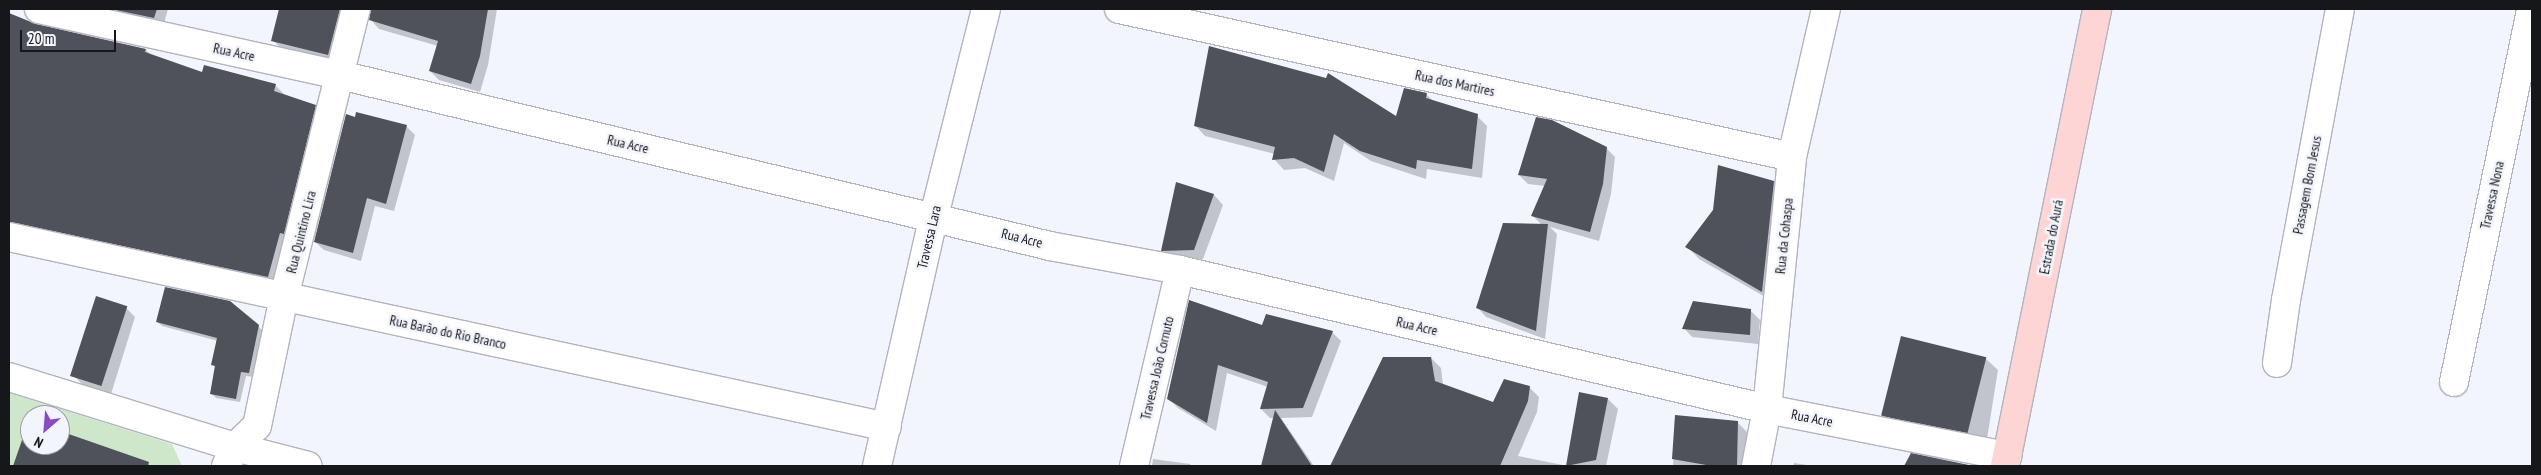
<!DOCTYPE html>
<meta charset="utf-8">
<style>
body{margin:0}
#map{position:relative;width:2541px;height:475px;overflow:hidden;background:#f2f5fd;font-family:"PT Sans Narrow",sans-serif}
div>[style]{position:absolute}
.green>*{inset:0;background:#cee6c9}
.shadow>*{inset:0;background:#0003}
.building>*{inset:0;background:#4f525b;transform-origin:0 0}
.roads{filter:drop-shadow(1px 0 #b1b4bf) drop-shadow(-1px 0 #b1b4bf) drop-shadow(0 1px #b1b4bf) drop-shadow(0 -1px #b1b4bf)}
.street>*{height:28px;margin:-14px;padding:0 14px;transform-origin:14px;border-radius:14px;background:#fff}
.secondary>*{height:28px;margin:-14px;padding:0 14px;transform-origin:14px;border-radius:14px;background:#fed5d5}
span{translate:-50% -50%;white-space:nowrap;text-align:center;line-height:1.15;-webkit-text-stroke:5px #f2f5fd;paint-order:stroke}
.street-label{font-size:14px;color:#16171a}
.frame{position:absolute;inset:0;border:10px solid #16171a;pointer-events:none}
.north{position:absolute;left:20px;top:405px;width:50px;height:50px;box-sizing:border-box;background:#f2f5fd;border:1px solid #9a9ca2;border-radius:50%;rotate:207deg;font-size:14px;font-weight:700;line-height:20px;text-align:center;color:#16171a}
.north::after{content:'';display:block;margin:auto;width:18px;height:22px;background:#874cc3;clip-path:polygon(50% 0,100% 100%,50% 72%,0 100%)}
.scale{position:absolute;left:20px;top:30px;width:96px;height:22px;box-sizing:border-box;border:2px solid #16171a;border-top:0;padding-left:6px;font-size:15px;line-height:18px;white-space:nowrap;color:#16171a;-webkit-text-stroke:4px #f2f5fd;paint-order:stroke}
</style>
<div id="map">
<div class="green">
<i style="clip-path:polygon(evenodd,9px 393px,172px 444px,182px 466px,9px 466px,9px 393px,30px 415px,60px 415px,60px 445px,30px 445px,30px 415px)"></i>
</div>
<div class="shadow">
<i style="clip-path:polygon(81px 9px,168px 9px,163px 27px)"></i>
<i style="clip-path:polygon(280px 9px,352px 9px,337px 63px,281px 49px,273px 40px)"></i>
<i style="clip-path:polygon(372px 9px,497px 9px,488px 65px,480px 92px,439px 80px,430px 71px,438px 46px,379px 29px,371px 20px)"></i>
<i style="clip-path:polygon(9px 14px,35px 25px,146px 50px,152px 56px,203px 74px,275px 85px,284px 94px,315px 106px,324px 115px,277px 285px,9px 228px)"></i>
<i style="clip-path:polygon(1426px 94px,1434px 102px,1477px 116px,1487px 126px,1482px 178px,1427px 169px,1426px 179px,1371px 161px,1344px 143px,1334px 181px,1305px 168px,1284px 170px,1274px 159px,1275px 154px,1205px 136px,1195px 125px,1397px 118px)"></i>
<i style="clip-path:polygon(406px 126px,415px 135px,394px 211px,375px 206px,361px 261px,324px 250px,315px 242px)"></i>
<i style="clip-path:polygon(1606px 148px,1615px 157px,1611px 194px,1599px 241px,1550px 227px,1557px 234px,1545px 339px,1486px 317px,1477px 307px,1542px 225px,1532px 215px,1545px 186px,1528px 184px,1519px 175px)"></i>
<i style="clip-path:polygon(1773px 182px,1786px 195px,1774px 302px,1699px 259px,1687px 246px)"></i>
<i style="clip-path:polygon(1177px 183px,1214px 195px,1223px 205px,1203px 259px,1172px 259px,1162px 250px)"></i>
<i style="clip-path:polygon(126px 308px,135px 317px,111px 394px,83px 385px,74px 376px)"></i>
<i style="clip-path:polygon(1751px 311px,1760px 320px,1758px 344px,1692px 337px,1684px 328px)"></i>
<i style="clip-path:polygon(158px 322px,258px 326px,263px 331px,254px 377px,246px 376px,240px 402px,216px 398px,211px 393px,218px 341px,162px 326px)"></i>
<i style="clip-path:polygon(1263px 327px,1332px 332px,1341px 341px,1312px 417px,1281px 418px,1314px 466px,1262px 466px,1275px 418px,1270px 418px,1261px 409px,1268px 387px,1227px 373px,1216px 431px,1178px 408px,1169px 399px)"></i>
<i style="clip-path:polygon(1383px 358px,1431px 358px,1441px 368px,1443px 385px,1493px 404px,1529px 387px,1539px 397px,1537px 412px,1518px 456px,1568px 466px,1608px 399px,1618px 409px,1606px 466px,1332px 466px)"></i>
<i style="clip-path:polygon(1985px 358px,1998px 370px,1986px 445px,1894px 427px,1882px 415px)"></i>
<i style="clip-path:polygon(1676px 417px,1737px 422px,1747px 432px,1746px 466px,1673px 466px)"></i>
<i style="clip-path:polygon(29px 422px,30px 445px,60px 445px,60px 433px,147px 463px,150px 466px,14px 466px)"></i>
<i style="clip-path:polygon(1912px 455px,1963px 465px,1965px 466px,1906px 466px)"></i>
<i style="clip-path:polygon(1153px 459px,1190px 464px,1192px 466px,1152px 466px)"></i>
<i style="clip-path:polygon(1794px 463px,1813px 466px,1793px 466px)"></i>
</div>
<div class="building">
<i style="clip-path:polygon(111px 9px,157px 9px,154px 18px)"></i>
<i style="clip-path:polygon(279px 9px,340px 9px,328px 55px,271px 41px)"></i>
<i style="clip-path:polygon(371px 9px,488px 9px,480px 56px,471px 84px,429px 71px,438px 41px,369px 20px)"></i>
<i style="clip-path:polygon(9px 13px,36px 24px,146px 49px,145px 52px,202px 72px,204px 65px,276px 84px,274px 91px,316px 105px,284px 234px,280px 233px,268px 277px,9px 222px)"></i>
<i style="clip-path:polygon(1209px 46px,1326px 78px,1328px 73px,1396px 116px,1404px 88px,1427px 93px,1426px 98px,1478px 114px,1472px 169px,1417px 160px,1416px 169px,1360px 151px,1334px 134px,1324px 172px,1294px 158px,1272px 160px,1275px 147px,1194px 126px)"></i>
<i style="clip-path:polygon(356px 112px,407px 125px,386px 204px,367px 198px,353px 253px,314px 242px,346px 114px,355px 117px)"></i>
<i style="clip-path:polygon(1536px 117px,1552px 120px,1607px 147px,1603px 184px,1590px 232px,1531px 216px,1547px 179px,1518px 175px)"></i>
<i style="clip-path:polygon(1718px 165px,1774px 181px,1762px 292px,1685px 247px,1713px 210px)"></i>
<i style="clip-path:polygon(1176px 182px,1214px 194px,1194px 250px,1161px 251px)"></i>
<i style="clip-path:polygon(1503px 223px,1548px 224px,1536px 331px,1476px 308px)"></i>
<i style="clip-path:polygon(165px 287px,230px 301px,259px 325px,249px 373px,241px 372px,236px 399px,210px 394px,215px 366px,211px 365px,217px 338px,156px 322px)"></i>
<i style="left:96px;top:296px;width:33px;height:84px;rotate:18deg"></i>
<i style="clip-path:polygon(1189px 300px,1262px 325px,1266px 314px,1333px 331px,1303px 408px,1260px 409px,1268px 382px,1218px 365px,1207px 423px,1167px 399px)"></i>
<i style="clip-path:polygon(1693px 301px,1751px 309px,1750px 335px,1682px 329px)"></i>
<i style="left:1901px;top:336px;width:88px;height:82px;rotate:14deg"></i>
<i style="clip-path:polygon(1383px 357px,1431px 357px,1435px 381px,1493px 402px,1504px 379px,1530px 386px,1528px 401px,1500px 466px,1330px 466px)"></i>
<i style="clip-path:polygon(1579px 392px,1608px 398px,1596px 460px,1566px 466px)"></i>
<i style="clip-path:polygon(1275px 410px,1312px 466px,1261px 466px)"></i>
<i style="clip-path:polygon(1675px 415px,1738px 421px,1737px 466px,1712px 466px,1672px 459px)"></i>
<i style="clip-path:polygon(29px 420px,30px 445px,60px 445px,60px 431px,149px 462px,148px 466px,13px 466px)"></i>
<i style="clip-path:polygon(1911px 453px,1969px 465px,1969px 466px,1904px 466px)"></i>
</div>
<div class="roads">
<div class="street">
<i style="left:39px;top:9px;width:308px;rotate:12.4deg"></i>
<i style="left:340px;top:75px;width:730px;rotate:13.54deg"></i>
<i style="left:1050px;top:246px;width:132px;rotate:10.5deg"></i>
<i style="left:1180px;top:270px;width:603px;rotate:13.32deg"></i>
<i style="left:1767px;top:409px;width:245px;rotate:11.1deg"></i>
<i style="left:1119px;top:9px;width:689px;rotate:12.4deg"></i>
<i style="left:9px;top:237px;width:898px;rotate:12.21deg"></i>
<i style="left:2277px;top:363px;width:64px;rotate:-81.9deg"></i>
<i style="left:2286px;top:300px;width:296px;rotate:-79.5deg"></i>
<i style="left:9px;top:377px;width:237px;rotate:17.2deg"></i>
<i style="left:235px;top:447px;width:75px;rotate:14.6deg"></i>
<i style="left:2454px;top:382px;width:381px;rotate:-78.3deg"></i>
<i style="left:226px;top:466px;width:21px;rotate:-65deg"></i>
<i style="left:235px;top:447px;width:30px;rotate:-44deg"></i>
<i style="left:257px;top:426px;width:132px;rotate:-78.2deg"></i>
<i style="left:284px;top:297px;width:297px;rotate:-76deg"></i>
<i style="left:877px;top:466px;width:256px;rotate:-77.2deg"></i>
<i style="left:934px;top:216px;width:213px;rotate:-75.9deg"></i>
<i style="left:1134px;top:466px;width:201px;rotate:-76.8deg"></i>
<i style="left:1756px;top:466px;width:58px;rotate:-79.1deg"></i>
<i style="left:1767px;top:409px;width:253px;rotate:-84.3deg"></i>
<i style="left:1792px;top:157px;width:152px;rotate:-77.1deg"></i>
</div>
<div class="secondary">
<i style="left:2005px;top:466px;width:466px;rotate:-78.6deg"></i>
</div>
</div>
<div class="street-label">
<span style="left:234px;top:52px;rotate:12deg">Rua Acre</span>
<span style="left:1455px;top:83px;rotate:12deg">Rua dos Martires</span>
<span style="left:628px;top:144px;rotate:13deg">Rua Acre</span>
<span style="left:2307px;top:185px;rotate:-79deg">Passagem Bom Jesus</span>
<span style="left:2492px;top:195px;rotate:-78deg">Travessa Nona</span>
<span style="left:301px;top:232px;rotate:-76deg">Rua Quintino Lira</span>
<span style="left:1784px;top:236px;rotate:-84deg">Rua da Cohaspa</span>
<span style="left:929px;top:237px;rotate:-77deg">Travessa Lara</span>
<span style="left:2051px;top:237px;rotate:-79deg">Estrada do Aurá</span>
<span style="left:1022px;top:238px;rotate:14deg">Rua Acre</span>
<span style="left:1417px;top:326px;rotate:13deg">Rua Acre</span>
<span style="left:448px;top:332px;rotate:12deg">Rua Barão do Rio Branco</span>
<span style="left:1157px;top:368px;rotate:-77deg">Travessa João Cornuto</span>
<span style="left:1812px;top:418px;rotate:11deg">Rua Acre</span>
</div>
<div class="frame"></div>
<div class="north">N</div>
<div class="scale">20 m</div>
</div>
